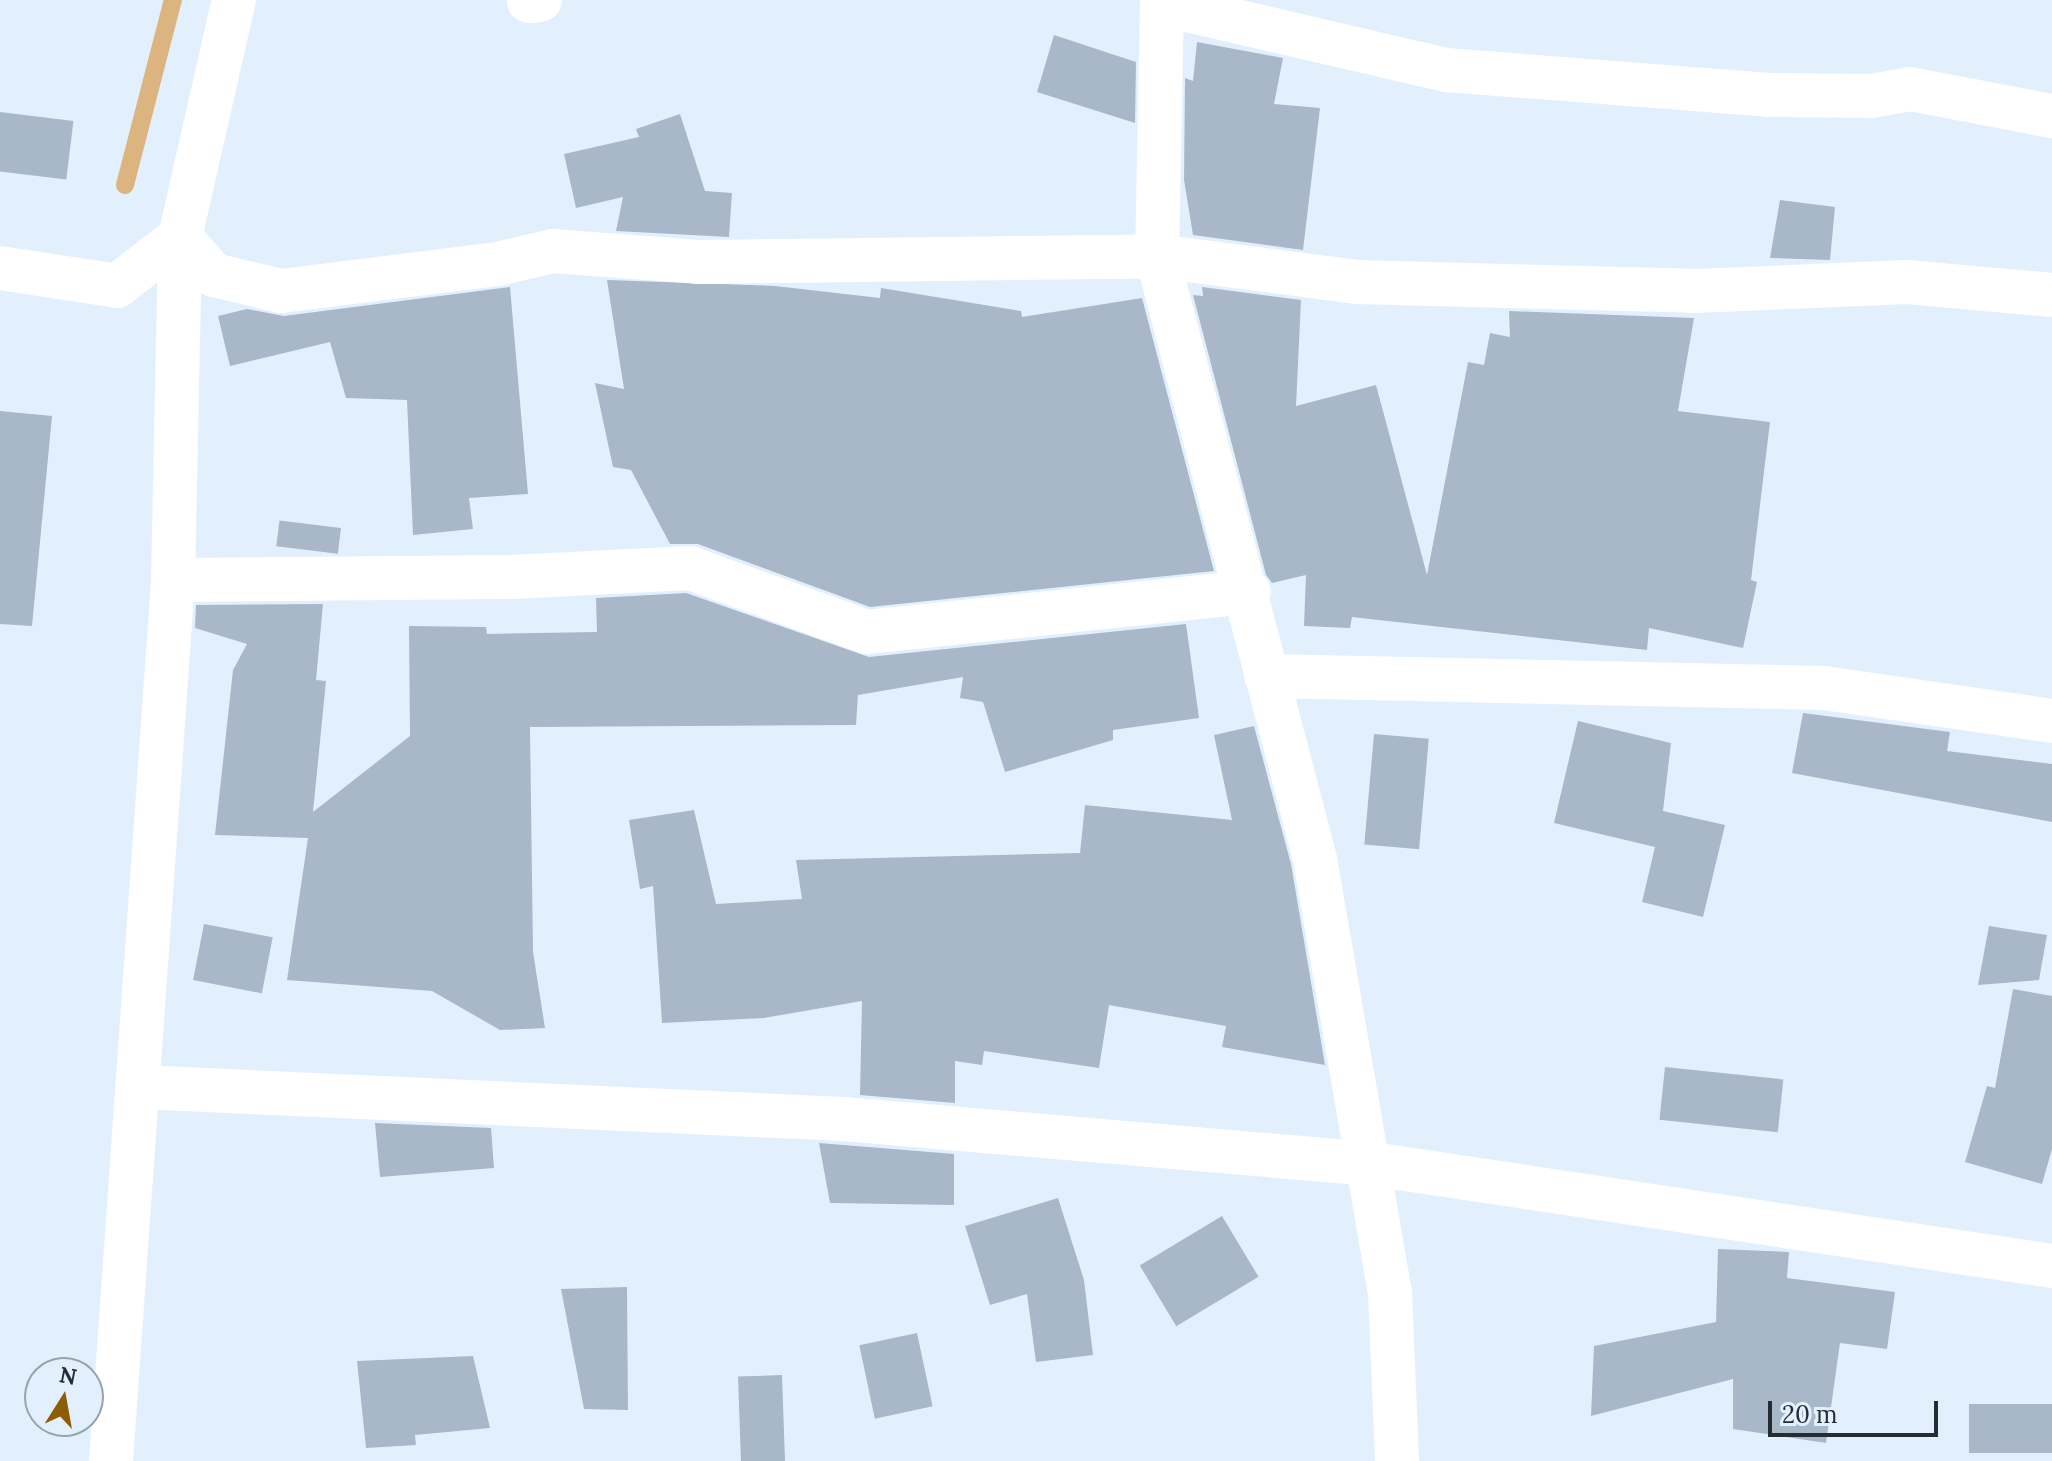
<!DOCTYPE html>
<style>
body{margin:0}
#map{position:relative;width:2052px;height:1461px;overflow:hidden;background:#e2f0fe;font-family:Lora,serif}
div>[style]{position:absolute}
.stream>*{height:18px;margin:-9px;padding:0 9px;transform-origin:9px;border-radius:9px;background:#dcb47f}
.building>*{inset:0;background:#a8b8c9;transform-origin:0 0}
.minor>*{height:44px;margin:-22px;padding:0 22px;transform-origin:22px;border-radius:22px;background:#fff}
span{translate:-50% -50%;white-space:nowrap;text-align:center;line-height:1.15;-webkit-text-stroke:8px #e2f0fe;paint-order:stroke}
.north{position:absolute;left:24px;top:1357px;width:80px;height:80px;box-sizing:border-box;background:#e2f0fe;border:2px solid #96a2ac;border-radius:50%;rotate:11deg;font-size:22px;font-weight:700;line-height:32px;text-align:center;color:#252c32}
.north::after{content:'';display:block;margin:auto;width:28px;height:36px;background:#8d5d05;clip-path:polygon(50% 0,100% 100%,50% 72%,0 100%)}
.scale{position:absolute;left:1768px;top:1401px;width:170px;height:36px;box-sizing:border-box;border:4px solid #252c32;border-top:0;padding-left:10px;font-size:24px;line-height:28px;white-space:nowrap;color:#252c32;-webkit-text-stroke:6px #e2f0fe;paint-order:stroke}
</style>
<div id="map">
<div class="stream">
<i style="left:125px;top:185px;width:191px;rotate:-75.5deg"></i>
</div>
<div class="building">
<i style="clip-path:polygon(1054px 35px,1136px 62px,1135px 123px,1037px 92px)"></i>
<i style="clip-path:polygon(1197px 42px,1283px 58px,1274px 104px,1320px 108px,1303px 250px,1193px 235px,1184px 180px,1185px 78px,1193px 81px)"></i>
<i style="left:0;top:112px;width:74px;height:59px;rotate:7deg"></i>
<i style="clip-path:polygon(680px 114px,705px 191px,732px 193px,729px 237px,616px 231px,623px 197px,576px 208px,564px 154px,639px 137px,636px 129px)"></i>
<i style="clip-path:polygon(1780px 200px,1835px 207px,1830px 260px,1770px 258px)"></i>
<i style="clip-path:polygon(607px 280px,775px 286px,880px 298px,881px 288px,1021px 311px,1022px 317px,1142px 298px,1214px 571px,870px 607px,698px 544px,670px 544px,631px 470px,613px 467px,595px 383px,624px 389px)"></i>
<i style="clip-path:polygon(510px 287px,528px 494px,469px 498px,473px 529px,413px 535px,407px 400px,346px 398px,330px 342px,230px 366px,218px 316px,247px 309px,284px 316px)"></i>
<i style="clip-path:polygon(1202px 287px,1301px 300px,1296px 406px,1376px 385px,1427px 575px,1468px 362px,1484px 365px,1490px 333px,1510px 337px,1509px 311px,1694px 318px,1678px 411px,1770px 422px,1751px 580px,1757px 582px,1743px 648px,1649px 628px,1647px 650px,1352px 617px,1350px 628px,1304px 626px,1306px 575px,1272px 583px,1266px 575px,1193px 295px,1203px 296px)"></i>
<i style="clip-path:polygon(0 411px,52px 416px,32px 626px,0 624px)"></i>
<i style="left:341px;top:528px;width:26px;height:62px;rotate:97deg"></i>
<i style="clip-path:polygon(686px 593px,869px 657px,1186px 624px,1199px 718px,1113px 730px,1113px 740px,1005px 772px,983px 702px,960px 698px,963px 677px,858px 695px,856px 725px,530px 727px,533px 952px,545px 1028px,500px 1030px,432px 991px,287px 980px,308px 838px,215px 835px,233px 670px,247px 644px,195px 628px,196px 605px,323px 604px,316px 680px,326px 681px,313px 812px,410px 736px,409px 626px,486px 627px,487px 634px,597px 632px,596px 598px)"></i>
<i style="clip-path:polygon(1803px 713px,1950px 732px,1947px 751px,2052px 764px,2052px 822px,1792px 773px)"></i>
<i style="clip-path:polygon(1578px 721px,1671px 743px,1663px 811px,1725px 825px,1703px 917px,1642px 902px,1655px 847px,1554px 823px)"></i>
<i style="clip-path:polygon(1254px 726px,1291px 864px,1325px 1065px,1222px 1047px,1226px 1026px,1109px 1005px,1099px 1068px,984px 1051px,982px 1065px,955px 1061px,955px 1103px,860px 1095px,862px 1001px,764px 1018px,662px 1023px,653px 886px,640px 889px,629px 820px,694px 810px,716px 904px,802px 899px,796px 860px,1080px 853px,1085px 805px,1232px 820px,1214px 735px)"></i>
<i style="left:1374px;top:734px;width:55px;height:111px;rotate:5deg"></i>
<i style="left:204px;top:924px;width:70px;height:57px;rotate:11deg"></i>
<i style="clip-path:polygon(1989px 926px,2047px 935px,2039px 980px,1978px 985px)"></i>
<i style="clip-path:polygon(2013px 989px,2052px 996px,2052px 1149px,2042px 1184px,1965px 1162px,1987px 1086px,1995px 1088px)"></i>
<i style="left:1665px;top:1067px;width:119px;height:53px;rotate:6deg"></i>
<i style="clip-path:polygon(375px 1123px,491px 1128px,494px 1168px,380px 1177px)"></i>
<i style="clip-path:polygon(819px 1143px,954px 1154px,954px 1205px,830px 1203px)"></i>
<i style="clip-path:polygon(1058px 1198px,1084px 1280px,1093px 1355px,1036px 1362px,1027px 1294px,990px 1305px,965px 1226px)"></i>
<i style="left:1222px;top:1216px;width:71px;height:96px;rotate:59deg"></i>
<i style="clip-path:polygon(1718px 1249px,1789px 1252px,1787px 1278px,1895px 1292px,1887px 1349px,1840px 1343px,1826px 1443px,1733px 1429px,1733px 1379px,1591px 1416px,1594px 1346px,1716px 1322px)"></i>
<i style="clip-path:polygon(627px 1287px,628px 1410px,584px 1409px,561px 1289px)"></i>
<i style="left:917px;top:1333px;width:75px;height:59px;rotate:78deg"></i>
<i style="clip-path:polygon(473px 1356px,490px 1428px,415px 1435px,416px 1445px,366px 1448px,357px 1361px)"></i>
<i style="left:782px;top:1375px;width:86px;height:44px;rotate:88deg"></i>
<i style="left:2052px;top:1404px;width:49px;height:83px;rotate:90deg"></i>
</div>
<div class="minor">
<i style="left:1162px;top:0;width:256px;rotate:91.1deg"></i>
<i style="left:1157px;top:256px;width:623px;rotate:75.32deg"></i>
<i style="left:1315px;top:859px;width:439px;rotate:80.2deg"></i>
<i style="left:1390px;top:1292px;width:169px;rotate:87.6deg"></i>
<i style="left:529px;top:1px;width:11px;rotate:-5deg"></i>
<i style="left:1162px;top:4px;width:292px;rotate:13.1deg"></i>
<i style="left:1446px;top:70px;width:324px;rotate:4.4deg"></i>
<i style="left:1769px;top:95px;width:102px;rotate:0.6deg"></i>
<i style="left:1871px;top:96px;width:40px;rotate:-10deg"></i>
<i style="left:1910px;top:89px;width:145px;rotate:10.8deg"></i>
<i style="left:180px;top:237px;width:51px;rotate:48.2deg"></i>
<i style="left:214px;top:275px;width:69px;rotate:13.4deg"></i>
<i style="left:281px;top:291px;width:219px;rotate:-7.1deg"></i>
<i style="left:498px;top:264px;width:57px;rotate:-13.3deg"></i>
<i style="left:553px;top:251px;width:145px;rotate:4.3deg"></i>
<i style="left:698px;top:262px;width:459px;rotate:-0.7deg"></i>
<i style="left:1157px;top:256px;width:201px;rotate:7.4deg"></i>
<i style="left:1356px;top:282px;width:338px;rotate:1.5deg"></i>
<i style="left:1694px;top:291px;width:213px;rotate:-2.4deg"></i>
<i style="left:1907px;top:282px;width:146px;rotate:5.1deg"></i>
<i style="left:0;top:268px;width:118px;rotate:8.7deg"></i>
<i style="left:117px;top:286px;width:80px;rotate:-37.9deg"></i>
<i style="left:173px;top:580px;width:338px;rotate:-0.5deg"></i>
<i style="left:511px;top:577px;width:179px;rotate:-2.9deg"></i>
<i style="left:690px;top:568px;width:188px;rotate:19.9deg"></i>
<i style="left:867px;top:632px;width:384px;rotate:-6deg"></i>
<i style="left:1266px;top:676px;width:558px;rotate:1.23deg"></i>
<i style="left:1824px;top:688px;width:230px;rotate:8.2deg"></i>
<i style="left:139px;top:1087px;width:706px;rotate:2.6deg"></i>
<i style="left:844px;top:1119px;width:530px;rotate:4.87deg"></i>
<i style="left:1372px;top:1164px;width:688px;rotate:8.53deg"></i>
<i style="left:111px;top:1461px;width:883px;rotate:-85.97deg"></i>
<i style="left:173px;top:580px;width:343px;rotate:-88.8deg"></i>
<i style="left:180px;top:237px;width:243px;rotate:-77.2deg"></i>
</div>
<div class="north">N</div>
<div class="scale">20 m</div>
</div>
